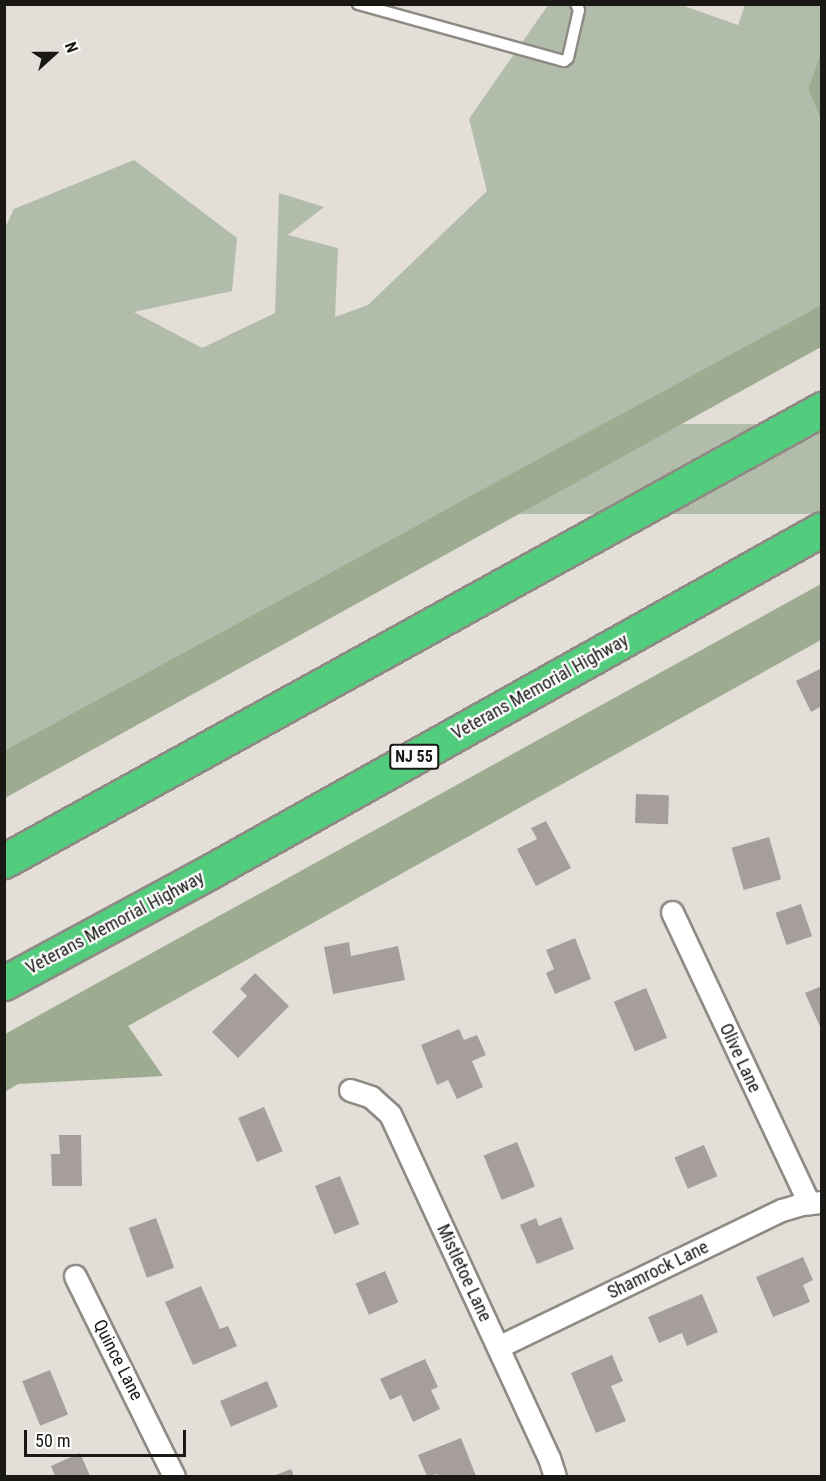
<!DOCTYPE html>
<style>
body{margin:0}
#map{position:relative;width:826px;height:1481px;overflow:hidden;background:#e3dfd8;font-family:"Roboto Condensed",sans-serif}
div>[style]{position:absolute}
.green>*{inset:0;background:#b2bcaa;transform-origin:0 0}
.forest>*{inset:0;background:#9dac91}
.building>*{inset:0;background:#a59e9a;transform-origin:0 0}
.roads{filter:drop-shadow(2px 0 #8e8a84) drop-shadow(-2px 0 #8e8a84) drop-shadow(0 2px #8e8a84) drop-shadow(0 -2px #8e8a84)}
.service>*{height:10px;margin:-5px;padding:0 5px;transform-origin:5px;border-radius:5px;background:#fff}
.minor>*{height:21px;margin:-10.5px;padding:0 10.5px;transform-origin:10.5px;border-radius:10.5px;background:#fff}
.motorway>*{height:33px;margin:-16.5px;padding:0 16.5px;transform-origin:16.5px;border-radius:16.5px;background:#51cd7d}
span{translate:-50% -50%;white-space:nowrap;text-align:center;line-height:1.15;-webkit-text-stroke:4.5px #fff;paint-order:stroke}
.shield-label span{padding:2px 4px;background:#fff;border:2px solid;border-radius:4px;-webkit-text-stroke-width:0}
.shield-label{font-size:16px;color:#191815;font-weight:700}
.street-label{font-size:18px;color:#191815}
.frame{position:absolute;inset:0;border:6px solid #191815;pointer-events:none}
.north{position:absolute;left:24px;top:24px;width:60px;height:60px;-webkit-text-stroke:4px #fff;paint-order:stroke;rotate:69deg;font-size:16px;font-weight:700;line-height:24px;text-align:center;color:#191815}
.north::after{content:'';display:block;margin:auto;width:21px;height:27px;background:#191815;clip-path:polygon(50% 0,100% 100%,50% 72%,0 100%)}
.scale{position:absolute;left:24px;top:1430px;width:162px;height:27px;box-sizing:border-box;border:3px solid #191815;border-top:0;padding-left:8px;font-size:18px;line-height:21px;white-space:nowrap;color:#191815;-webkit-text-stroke:4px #fff;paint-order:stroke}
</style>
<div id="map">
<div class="green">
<i style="clip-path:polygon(548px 5px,681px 5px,738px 25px,745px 5px,821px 5px,821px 52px,808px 89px,821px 120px,821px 305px,5px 750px,4px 230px,14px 209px,134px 160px,237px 238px,232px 291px,134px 312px,202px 348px,275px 313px,279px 193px,324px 207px,288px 235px,338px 248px,335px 317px,368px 305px,487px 191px,469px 119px)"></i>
<i style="left:821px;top:424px;width:90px;height:933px;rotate:90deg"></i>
</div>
<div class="forest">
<i style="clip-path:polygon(821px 52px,822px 52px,821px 120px,808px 89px)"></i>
<i style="clip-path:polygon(821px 305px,821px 347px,5px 798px,5px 750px)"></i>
<i style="clip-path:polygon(821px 584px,821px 640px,128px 1026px,163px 1076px,18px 1084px,5px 1092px,5px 1034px)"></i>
</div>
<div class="building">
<i style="clip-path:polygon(822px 668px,822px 706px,811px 712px,796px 681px)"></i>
<i style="left:636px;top:794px;width:33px;height:29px;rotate:2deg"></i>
<i style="clip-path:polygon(546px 821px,571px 868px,536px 886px,517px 849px,537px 839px,531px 828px)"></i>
<i style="left:769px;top:837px;width:44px;height:39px;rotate:74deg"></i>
<i style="left:801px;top:904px;width:34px;height:27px;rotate:71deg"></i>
<i style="clip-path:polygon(575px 938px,591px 979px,555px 994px,546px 973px,554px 969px,546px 950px)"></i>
<i style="clip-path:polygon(349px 942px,351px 956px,398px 946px,405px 980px,333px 994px,324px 947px)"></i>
<i style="clip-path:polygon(255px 973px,289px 1006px,238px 1058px,212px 1032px,247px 996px,240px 989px)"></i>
<i style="clip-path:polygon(822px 986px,822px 1031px,805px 993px)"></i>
<i style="left:646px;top:988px;width:54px;height:35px;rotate:67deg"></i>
<i style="clip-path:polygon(459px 1029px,464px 1040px,477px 1035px,486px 1055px,472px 1061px,483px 1087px,457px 1099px,448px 1080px,437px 1085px,421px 1045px)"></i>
<i style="left:264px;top:1107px;width:48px;height:28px;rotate:67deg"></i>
<i style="clip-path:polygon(59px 1135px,81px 1135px,82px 1186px,52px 1186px,51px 1154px,60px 1154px)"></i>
<i style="left:517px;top:1142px;width:48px;height:36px;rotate:68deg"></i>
<i style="left:704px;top:1145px;width:34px;height:32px;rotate:67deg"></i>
<i style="left:340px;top:1176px;width:52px;height:27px;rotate:68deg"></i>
<i style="clip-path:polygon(561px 1217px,574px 1249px,537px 1264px,520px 1225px,536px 1218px,539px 1226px)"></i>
<i style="left:156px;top:1218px;width:53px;height:29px;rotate:70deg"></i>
<i style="clip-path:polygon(803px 1257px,813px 1280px,803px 1285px,810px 1302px,773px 1317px,756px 1277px)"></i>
<i style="left:385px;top:1271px;width:34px;height:32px;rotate:67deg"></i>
<i style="clip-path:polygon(201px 1286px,220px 1329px,228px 1326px,237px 1346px,193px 1365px,165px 1302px)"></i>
<i style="clip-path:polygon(702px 1294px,718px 1332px,687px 1346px,682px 1333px,659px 1343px,648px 1317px)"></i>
<i style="clip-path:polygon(612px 1355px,623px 1381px,611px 1386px,626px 1421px,596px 1433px,571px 1373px)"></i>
<i style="clip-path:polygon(425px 1359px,438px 1387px,431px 1390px,440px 1409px,413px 1422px,401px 1395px,390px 1400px,380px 1379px)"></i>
<i style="left:50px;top:1370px;width:48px;height:30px;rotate:68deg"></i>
<i style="left:267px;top:1381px;width:28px;height:51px;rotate:67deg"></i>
<i style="clip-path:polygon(461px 1438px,476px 1476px,438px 1476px,437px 1474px,427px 1476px,418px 1455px)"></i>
<i style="clip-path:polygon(80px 1453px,90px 1476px,55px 1476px,51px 1466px)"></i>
<i style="clip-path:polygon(291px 1469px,294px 1476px,273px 1476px)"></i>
</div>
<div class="roads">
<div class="service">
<i style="left:358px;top:4px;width:214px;rotate:15.5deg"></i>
<i style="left:564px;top:61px;width:5px;rotate:-37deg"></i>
<i style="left:568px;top:58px;width:49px;rotate:-77.1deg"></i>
<i style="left:579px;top:10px;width:7px;rotate:-117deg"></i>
</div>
<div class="minor">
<i style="left:672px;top:912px;width:322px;rotate:64.8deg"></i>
<i style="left:350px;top:1090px;width:22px;rotate:18deg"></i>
<i style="left:371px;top:1097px;width:25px;rotate:42deg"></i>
<i style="left:390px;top:1114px;width:379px;rotate:65.2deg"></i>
<i style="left:549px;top:1458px;width:19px;rotate:72deg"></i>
<i style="left:75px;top:1276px;width:223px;rotate:63.7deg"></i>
<i style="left:498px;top:1347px;width:315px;rotate:-25.8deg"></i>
<i style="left:782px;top:1210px;width:21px;rotate:-17deg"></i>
<i style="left:802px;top:1204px;width:20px;rotate:-6deg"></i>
</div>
<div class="motorway">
<i style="left:4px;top:861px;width:935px;rotate:-28.92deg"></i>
<i style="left:4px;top:983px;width:235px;rotate:-28.4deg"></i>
<i style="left:211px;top:871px;width:700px;rotate:-29.24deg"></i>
</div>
</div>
<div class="shield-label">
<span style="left:414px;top:757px">NJ 55</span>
</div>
<div class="street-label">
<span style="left:540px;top:687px;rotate:-29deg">Veterans Memorial Highway</span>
<span style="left:115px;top:923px;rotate:-28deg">Veterans Memorial Highway</span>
<span style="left:740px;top:1058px;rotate:65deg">Olive Lane</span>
<span style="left:658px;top:1270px;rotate:-26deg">Shamrock Lane</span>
<span style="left:464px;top:1273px;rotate:65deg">Mistletoe Lane</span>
<span style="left:118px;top:1360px;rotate:63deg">Quince Lane</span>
</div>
<div class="frame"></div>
<div class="north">N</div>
<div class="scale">50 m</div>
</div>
